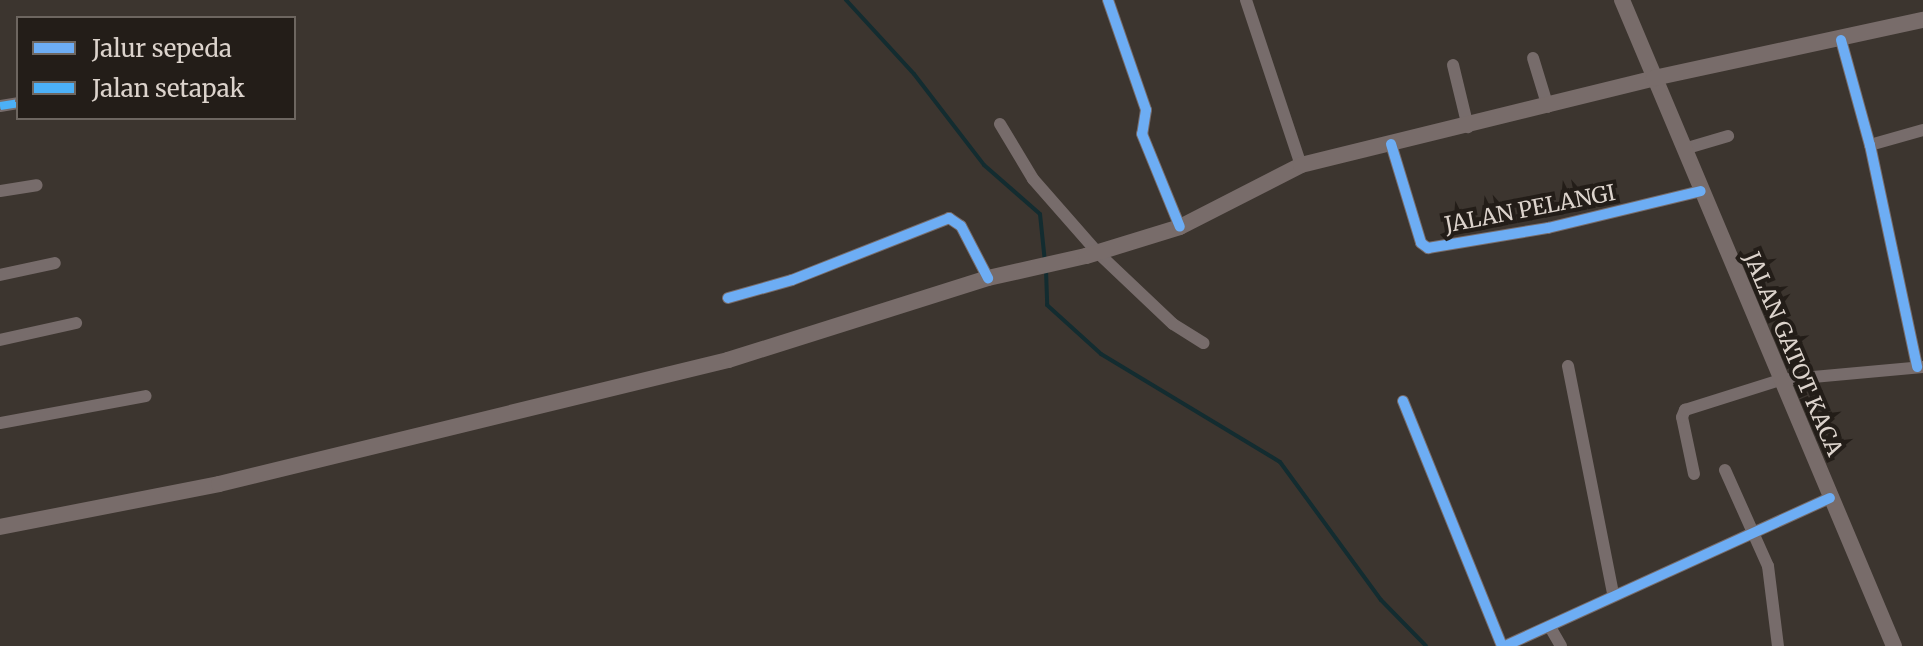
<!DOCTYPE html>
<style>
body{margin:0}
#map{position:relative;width:1923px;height:646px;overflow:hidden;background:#3c352f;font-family:Merriweather,serif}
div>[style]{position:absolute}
.stream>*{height:4px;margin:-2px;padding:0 2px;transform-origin:2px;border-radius:2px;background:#132c30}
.minor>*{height:12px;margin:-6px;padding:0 6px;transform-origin:6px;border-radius:6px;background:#776c6b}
.major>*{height:16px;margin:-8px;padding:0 8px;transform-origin:8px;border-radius:8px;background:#786c6a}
.quiet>*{height:8px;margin-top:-4px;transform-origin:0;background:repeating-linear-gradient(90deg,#4cb0f7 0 16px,transparent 0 24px)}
.cycleway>*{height:10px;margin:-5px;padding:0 5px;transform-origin:5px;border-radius:5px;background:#6dadf4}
span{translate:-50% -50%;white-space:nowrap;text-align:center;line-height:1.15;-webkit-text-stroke:8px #231d18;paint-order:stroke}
.street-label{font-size:22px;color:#dcd3cc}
.legend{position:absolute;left:16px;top:16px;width:280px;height:104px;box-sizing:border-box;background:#231d18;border:2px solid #6d6660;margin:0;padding:10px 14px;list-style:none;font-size:24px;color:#dcd3cc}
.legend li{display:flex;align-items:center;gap:16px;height:40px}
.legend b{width:40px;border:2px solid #6d6660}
</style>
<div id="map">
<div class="stream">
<i style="left:846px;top:0;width:100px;rotate:47.4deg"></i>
<i style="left:914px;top:74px;width:115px;rotate:52.4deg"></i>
<i style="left:984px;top:165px;width:74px;rotate:41.2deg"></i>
<i style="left:1040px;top:214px;width:48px;rotate:84.1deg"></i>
<i style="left:1046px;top:270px;width:35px;rotate:88deg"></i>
<i style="left:1047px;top:305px;width:73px;rotate:42.2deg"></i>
<i style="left:1101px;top:354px;width:209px;rotate:31.1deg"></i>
<i style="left:1280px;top:462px;width:171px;rotate:53.8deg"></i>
<i style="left:1381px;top:600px;width:64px;rotate:45.6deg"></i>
</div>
<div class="minor">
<i style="left:1108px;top:0;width:116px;rotate:70.9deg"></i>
<i style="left:1146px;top:110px;width:24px;rotate:99deg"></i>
<i style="left:1142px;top:134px;width:100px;rotate:67.8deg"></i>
<i style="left:1246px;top:0;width:174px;rotate:71.6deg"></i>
<i style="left:1841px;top:40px;width:109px;rotate:74.6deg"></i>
<i style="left:1870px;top:145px;width:227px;rotate:78deg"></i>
<i style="left:1533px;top:58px;width:51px;rotate:73deg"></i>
<i style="left:1453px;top:65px;width:64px;rotate:76.4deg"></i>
<i style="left:0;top:106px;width:18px;rotate:-9deg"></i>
<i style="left:1000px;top:124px;width:64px;rotate:59deg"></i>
<i style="left:1033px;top:179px;width:98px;rotate:48.7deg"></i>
<i style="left:1098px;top:253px;width:103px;rotate:43.4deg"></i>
<i style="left:1173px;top:324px;width:36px;rotate:32deg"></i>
<i style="left:1391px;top:144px;width:103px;rotate:73.1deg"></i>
<i style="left:1421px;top:243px;width:9px;rotate:36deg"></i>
<i style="left:1428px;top:248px;width:122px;rotate:-9.5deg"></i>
<i style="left:1548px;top:228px;width:157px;rotate:-13.6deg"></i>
<i style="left:1870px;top:145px;width:55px;rotate:-15.8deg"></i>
<i style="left:1684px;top:149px;width:46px;rotate:-16.5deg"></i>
<i style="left:0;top:191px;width:37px;rotate:-9deg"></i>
<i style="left:0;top:275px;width:56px;rotate:-12.3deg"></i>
<i style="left:728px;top:298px;width:66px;rotate:-15.7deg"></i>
<i style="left:792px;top:280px;width:169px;rotate:-21.5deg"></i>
<i style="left:949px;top:218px;width:14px;rotate:34deg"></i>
<i style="left:961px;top:226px;width:59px;rotate:62.6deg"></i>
<i style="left:0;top:340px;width:78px;rotate:-12.6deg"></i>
<i style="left:1568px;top:366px;width:231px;rotate:78.8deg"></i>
<i style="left:1403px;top:401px;width:264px;rotate:68deg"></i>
<i style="left:0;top:423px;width:148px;rotate:-10.5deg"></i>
<i style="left:1725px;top:470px;width:105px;rotate:65.9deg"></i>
<i style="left:1768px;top:566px;width:81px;rotate:82.9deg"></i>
<i style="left:1694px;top:474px;width:58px;rotate:-101.9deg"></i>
<i style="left:1682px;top:417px;width:8px;rotate:-67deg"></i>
<i style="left:1685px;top:410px;width:100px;rotate:-17.5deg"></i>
<i style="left:1780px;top:380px;width:144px;rotate:-5.2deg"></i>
<i style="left:1550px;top:627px;width:22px;rotate:60deg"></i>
<i style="left:1505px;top:646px;width:357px;rotate:-24.5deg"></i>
</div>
<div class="major">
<i style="left:1622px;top:0;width:701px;rotate:67.17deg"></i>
<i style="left:0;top:527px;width:223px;rotate:-11.1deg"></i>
<i style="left:219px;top:484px;width:524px;rotate:-13.69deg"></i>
<i style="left:728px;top:360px;width:273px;rotate:-17.5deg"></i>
<i style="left:988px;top:278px;width:100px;rotate:-12.7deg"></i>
<i style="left:1086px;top:256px;width:98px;rotate:-17.1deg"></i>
<i style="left:1180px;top:227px;width:136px;rotate:-27.1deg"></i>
<i style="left:1301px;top:165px;width:364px;rotate:-13.8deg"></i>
<i style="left:1654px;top:78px;width:275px;rotate:-12.2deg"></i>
</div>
<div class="quiet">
<i style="left:0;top:106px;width:18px;rotate:-9deg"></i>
</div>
<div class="cycleway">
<i style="left:1108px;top:0;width:116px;rotate:70.9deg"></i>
<i style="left:1146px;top:110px;width:24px;rotate:99deg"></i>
<i style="left:1142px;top:134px;width:100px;rotate:67.8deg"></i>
<i style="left:1841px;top:40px;width:109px;rotate:74.6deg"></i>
<i style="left:1870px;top:145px;width:227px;rotate:78deg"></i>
<i style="left:1391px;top:144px;width:103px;rotate:73.1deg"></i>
<i style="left:1421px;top:243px;width:9px;rotate:36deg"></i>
<i style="left:1428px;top:248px;width:122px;rotate:-9.5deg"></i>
<i style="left:1548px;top:228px;width:157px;rotate:-13.6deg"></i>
<i style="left:728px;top:298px;width:66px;rotate:-15.7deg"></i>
<i style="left:792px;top:280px;width:169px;rotate:-21.5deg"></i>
<i style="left:949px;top:218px;width:14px;rotate:34deg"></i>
<i style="left:961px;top:226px;width:59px;rotate:62.6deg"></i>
<i style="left:1403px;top:401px;width:264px;rotate:68deg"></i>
<i style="left:1505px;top:646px;width:357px;rotate:-24.5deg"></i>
</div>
<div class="street-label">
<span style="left:1530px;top:209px;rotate:-11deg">JALAN PELANGI</span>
<span style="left:1793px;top:354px;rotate:67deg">JALAN GATOT KACA</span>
</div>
<ul class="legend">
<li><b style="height:10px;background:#6dadf4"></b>Jalur sepeda</li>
<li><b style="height:10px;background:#4cb0f7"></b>Jalan setapak</li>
</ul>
</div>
